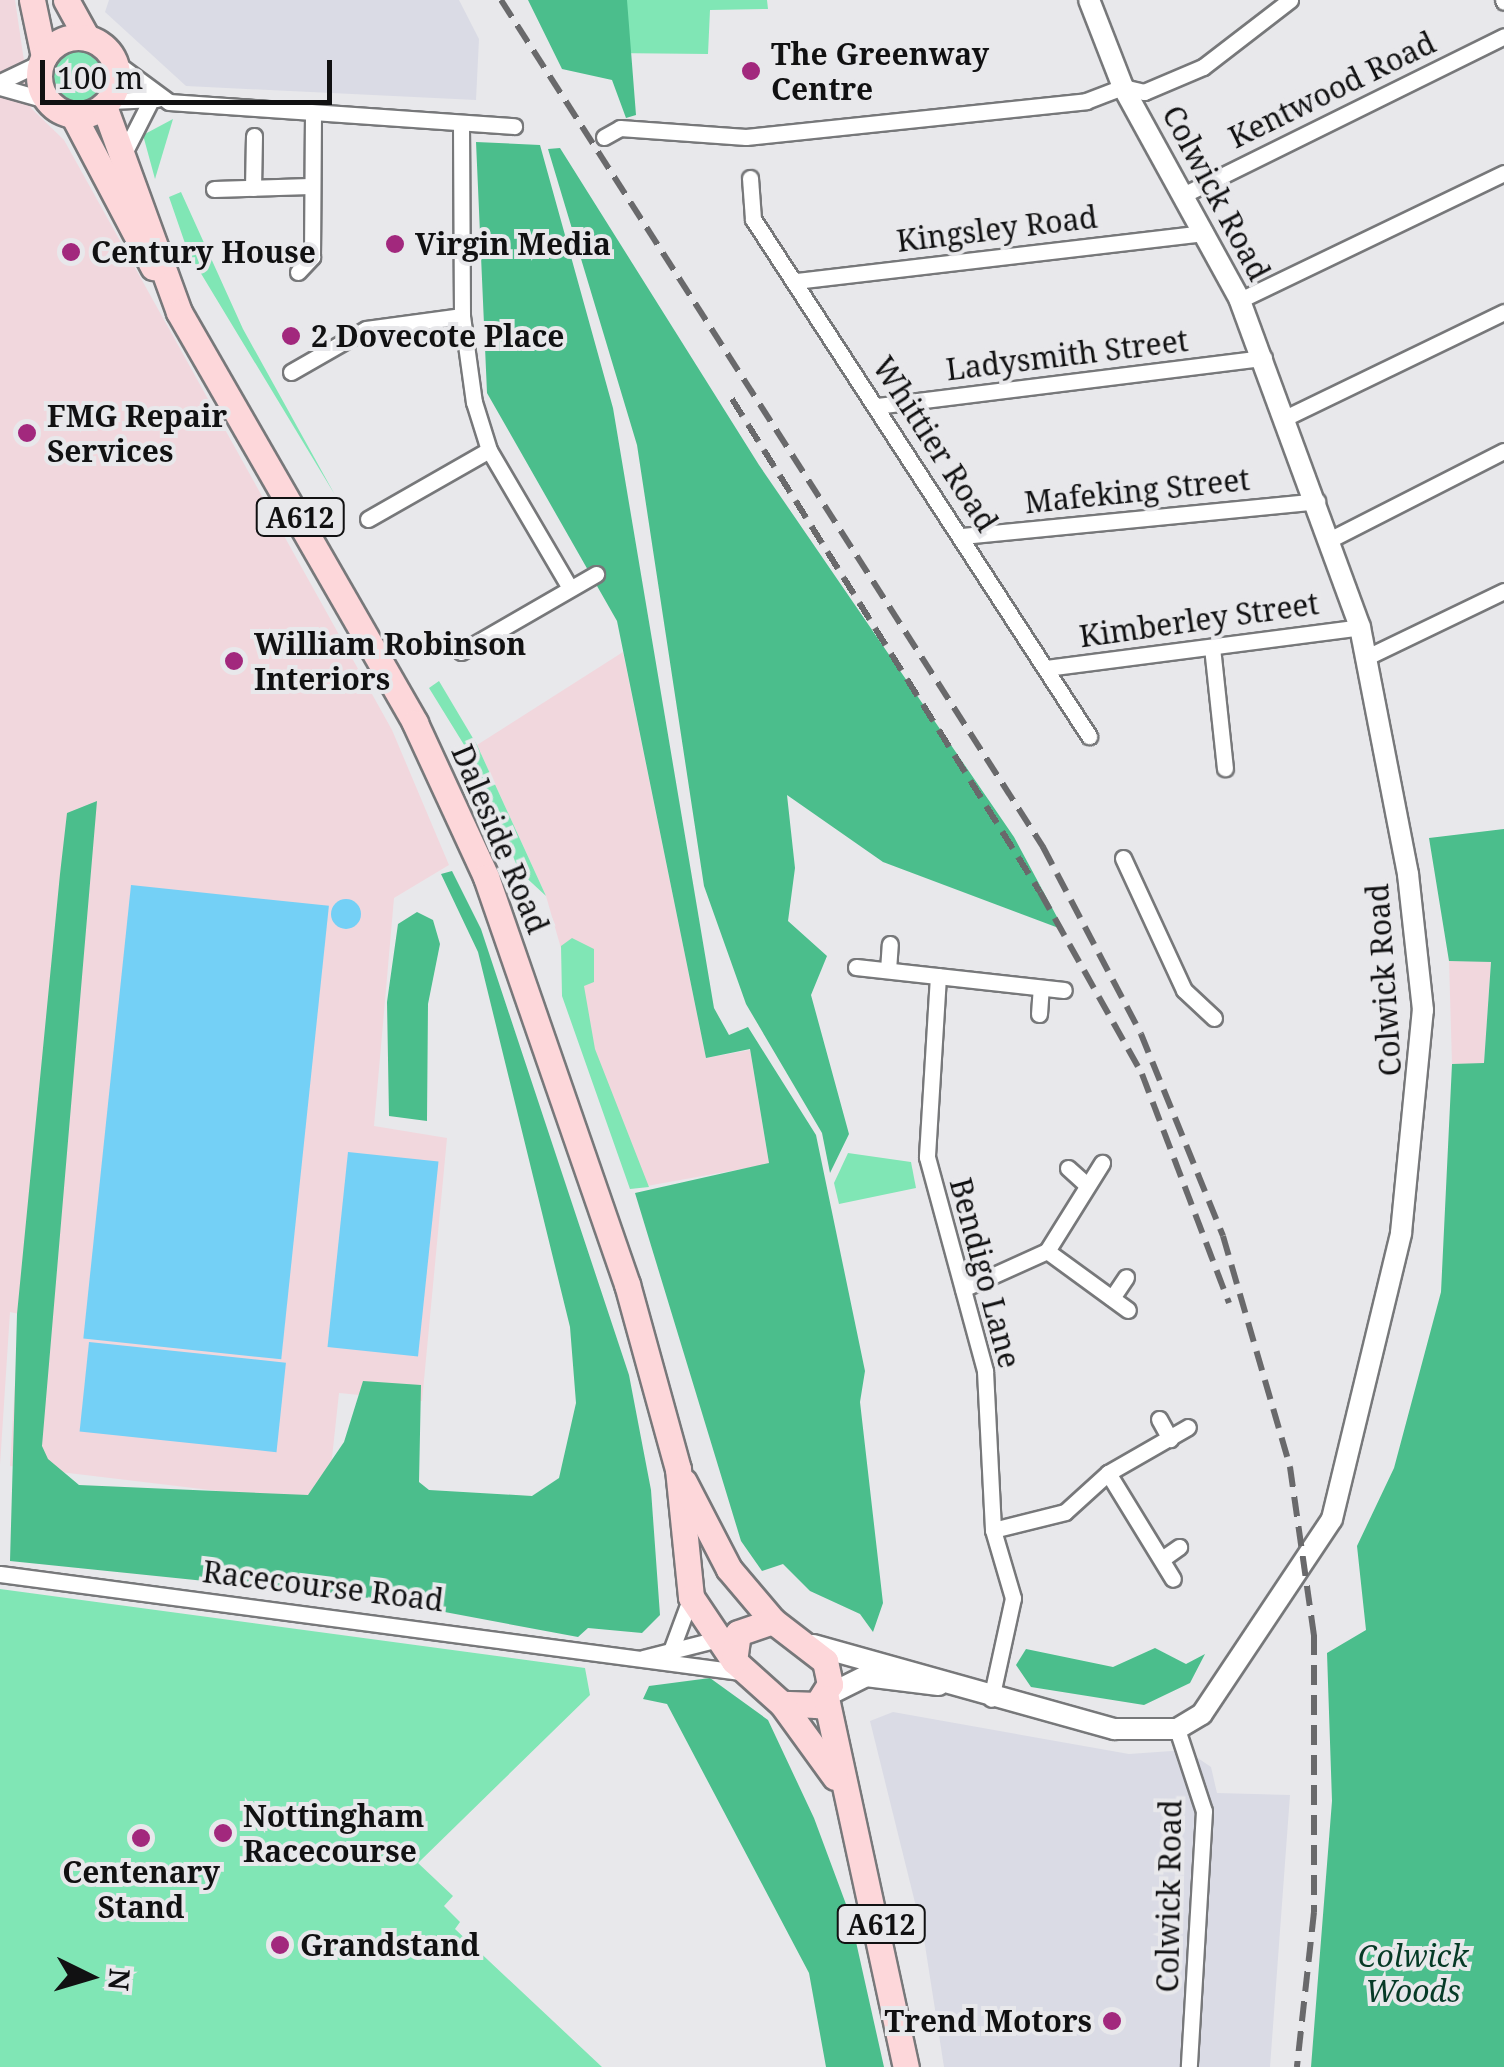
<!DOCTYPE html>
<style>
body{margin:0}
#map{position:relative;width:1504px;height:2067px;overflow:hidden;background:#e8e8eb;font-family:"Noto Serif",serif}
div>[style]{position:absolute}
.built>*{inset:0;background:#dadbe5}
.industrial>*{inset:0;background:#f1d7dd}
.green>*{inset:0;background:#80e6b5}
.round{border-radius:50%}
.forest>*{inset:0;background:#4bbe8c}
.water>*{inset:0;background:#74d0f6;transform-origin:0 0}
.roads{filter:drop-shadow(2px 0 #77787a) drop-shadow(-2px 0 #77787a) drop-shadow(0 2px #77787a) drop-shadow(0 -2px #77787a)}
.minor>*{height:15px;margin:-7.5px;padding:0 7.5px;transform-origin:7.5px;border-radius:7.5px;background:#fff}
.tertiary>*{height:20px;margin:-10px;padding:0 10px;transform-origin:10px;border-radius:10px;background:#fff}
.primary>*{height:25px;margin:-12.5px;padding:0 12.5px;transform-origin:12.5px;border-radius:12.5px;background:#fdd7da}
.primary>.ring{margin:-12.5px;padding:0;box-sizing:content-box;background:none;border:25px solid #fdd7da;border-radius:50%}
.rail>*{height:6px;margin-top:-3px;transform-origin:0;background:repeating-linear-gradient(90deg,#69696b 0 20px,transparent 0 30px)}
.dots>*{width:28px;height:28px;translate:-50% -50%;box-sizing:border-box;border:5px solid #e8e8eb;border-radius:50%}
span{translate:-50% -50%;white-space:nowrap;text-align:center;line-height:1.15;-webkit-text-stroke:8px #e8e8eb;paint-order:stroke}
.shield-label span{padding:2px 8px;background:#e8e8eb;border:2px solid;border-radius:8px;-webkit-text-stroke-width:0}
.shield-label{font-size:28px;color:#111112;font-weight:700}
.poi-label{font-size:30px;color:#111112;font-weight:700}
.left{translate:0 -50%;text-align:left}
.right{translate:-100% -50%;text-align:right}
.street-label{font-size:30px;color:#111112}
.park-label{font-size:30px;color:#063a26;font-style:italic}
.north{position:absolute;left:40px;top:1927px;width:100px;height:100px;-webkit-text-stroke:8px #e8e8eb;paint-order:stroke;rotate:95deg;font-size:28px;font-weight:700;line-height:40px;text-align:center;color:#111112}
.north::after{content:'';display:block;margin:auto;width:35px;height:45px;background:#111112;clip-path:polygon(50% 0,100% 100%,50% 72%,0 100%)}
.scale{position:absolute;left:40px;top:60px;width:292px;height:45px;box-sizing:border-box;border:5px solid #111112;border-top:0;padding-left:12px;font-size:30px;line-height:35px;white-space:nowrap;color:#111112;-webkit-text-stroke:8px #e8e8eb;paint-order:stroke}
</style>
<div id="map">
<div class="built">
<i style="clip-path:polygon(109px 0,459px 0,479px 39px,476px 100px,186px 86px,105px 12px)"></i>
<i style="clip-path:polygon(893px 1712px,1129px 1754px,1186px 1750px,1211px 1767px,1217px 1793px,1290px 1795px,1270px 2067px,944px 2067px,924px 1939px,870px 1721px)"></i>
</div>
<div class="industrial">
<i style="clip-path:polygon(0 0,15px 0,31px 108px,64px 140px,392px 730px,449px 865px,394px 898px,374px 1126px,447px 1138px,422px 1401px,339px 1393px,327px 1504px,10px 1466px,19px 1314px,10px 1312px,0 1465px)"></i>
<i style="clip-path:polygon(623px 652px,706px 1058px,750px 1050px,769px 1164px,630px 1189px,546px 896px,477px 745px)"></i>
<i style="clip-path:polygon(1449px 961px,1491px 961px,1484px 1064px,1452px 1064px)"></i>
</div>
<div class="green">
<i style="clip-path:polygon(605px 0,767px 0,768px 9px,710px 10px,708px 54px,610px 53px)"></i>
<i class="round" style="left:53px;top:48px;width:56px;height:56px"></i>
<i style="clip-path:polygon(173px 119px,155px 179px,143px 135px)"></i>
<i style="clip-path:polygon(181px 192px,243px 329px,335px 495px,188px 252px,169px 197px)"></i>
<i style="clip-path:polygon(439px 681px,477px 745px,546px 896px,519px 871px,474px 761px,429px 688px)"></i>
<i style="clip-path:polygon(572px 938px,594px 949px,594px 982px,584px 986px,595px 1049px,649px 1187px,630px 1189px,562px 996px,561px 946px)"></i>
<i style="clip-path:polygon(848px 1153px,911px 1162px,916px 1188px,839px 1204px,834px 1183px)"></i>
<i style="clip-path:polygon(0 1589px,585px 1668px,590px 1695px,418px 1863px,453px 1896px,444px 1906px,460px 1922px,455px 1929px,602px 2067px,0 2067px)"></i>
</div>
<div class="forest">
<i style="clip-path:polygon(528px 0,627px 0,636px 115px,626px 118px,612px 80px,562px 69px)"></i>
<i style="clip-path:polygon(476px 142px,540px 145px,613px 408px,714px 1008px,729px 1035px,748px 1027px,816px 1135px,865px 1371px,860px 1402px,883px 1603px,873px 1632px,860px 1614px,810px 1591px,783px 1564px,762px 1571px,741px 1541px,635px 1193px,769px 1163px,750px 1049px,706px 1058px,617px 621px,487px 393px)"></i>
<i style="clip-path:polygon(560px 148px,759px 465px,1014px 837px,1064px 930px,883px 862px,787px 795px,795px 868px,788px 921px,827px 956px,811px 995px,849px 1134px,830px 1173px,822px 1133px,746px 1004px,704px 886px,637px 445px,548px 149px)"></i>
<i style="clip-path:polygon(97px 801px,42px 1446px,48px 1459px,79px 1485px,308px 1495px,344px 1442px,363px 1381px,421px 1385px,419px 1482px,429px 1490px,532px 1496px,559px 1478px,576px 1403px,570px 1327px,478px 952px,441px 874px,452px 871px,481px 929px,629px 1375px,651px 1490px,660px 1615px,642px 1633px,588px 1628px,578px 1637px,370px 1598px,10px 1561px,17px 1314px,60px 874px,67px 813px)"></i>
<i style="clip-path:polygon(1504px 829px,1504px 2067px,1311px 2067px,1332px 1801px,1327px 1653px,1366px 1630px,1357px 1546px,1394px 1468px,1441px 1292px,1452px 1064px,1484px 1063px,1491px 962px,1449px 961px,1429px 838px)"></i>
<i style="clip-path:polygon(417px 912px,433px 920px,440px 944px,428px 1004px,427px 1121px,389px 1116px,387px 1002px,398px 924px)"></i>
<i style="clip-path:polygon(1155px 1648px,1186px 1664px,1205px 1654px,1190px 1683px,1144px 1705px,1031px 1687px,1016px 1665px,1026px 1649px,1113px 1667px)"></i>
<i style="clip-path:polygon(710px 1678px,768px 1720px,814px 1818px,850px 1915px,884px 2067px,826px 2067px,809px 1973px,667px 1704px,643px 1699px,649px 1686px)"></i>
</div>
<div class="water">
<i style="left:131px;top:885px;width:199px;height:456px;rotate:6deg"></i>
<i class="round" style="left:331px;top:899px;width:30px;height:30px"></i>
<i style="left:348px;top:1152px;width:91px;height:196px;rotate:6deg"></i>
<i style="left:89px;top:1342px;width:198px;height:90px;rotate:6deg"></i>
</div>
<div class="roads">
<div class="minor">
<i style="left:1503px;top:0;width:2px;rotate:63deg"></i>
<i style="left:115px;top:62px;width:67px;rotate:36.5deg"></i>
<i style="left:169px;top:102px;width:346px;rotate:4deg"></i>
<i style="left:0;top:82px;width:47px;rotate:-25.5deg"></i>
<i style="left:0;top:87px;width:48px;rotate:15.8deg"></i>
<i style="left:109px;top:101px;width:48px;rotate:-2.4deg"></i>
<i style="left:461px;top:124px;width:192px;rotate:89.7deg"></i>
<i style="left:462px;top:316px;width:87px;rotate:82.1deg"></i>
<i style="left:474px;top:402px;width:50px;rotate:72.6deg"></i>
<i style="left:489px;top:450px;width:160px;rotate:59.6deg"></i>
<i style="left:604px;top:137px;width:18px;rotate:-29deg"></i>
<i style="left:620px;top:128px;width:126px;rotate:4.1deg"></i>
<i style="left:746px;top:137px;width:342px;rotate:-6deg"></i>
<i style="left:1086px;top:101px;width:40px;rotate:-21deg"></i>
<i style="left:1123px;top:87px;width:22px;rotate:13deg"></i>
<i style="left:1144px;top:92px;width:64px;rotate:-23deg"></i>
<i style="left:1203px;top:67px;width:110px;rotate:-37.6deg"></i>
<i style="left:124px;top:153px;width:59px;rotate:-63deg"></i>
<i style="left:750px;top:178px;width:41px;rotate:85.8deg"></i>
<i style="left:753px;top:219px;width:617px;rotate:56.98deg"></i>
<i style="left:253px;top:188px;width:52px;rotate:-88.9deg"></i>
<i style="left:214px;top:189px;width:96px;rotate:-1.8deg"></i>
<i style="left:1185px;top:194px;width:356px;rotate:-26.3deg"></i>
<i style="left:298px;top:272px;width:21px;rotate:-47deg"></i>
<i style="left:312px;top:257px;width:143px;rotate:-89.6deg"></i>
<i style="left:796px;top:281px;width:412px;rotate:-6.7deg"></i>
<i style="left:1240px;top:300px;width:293px;rotate:-25.7deg"></i>
<i style="left:291px;top:372px;width:86px;rotate:-29.8deg"></i>
<i style="left:366px;top:329px;width:97px;rotate:-7.7deg"></i>
<i style="left:877px;top:406px;width:390px;rotate:-7.1deg"></i>
<i style="left:1287px;top:417px;width:241px;rotate:-25.8deg"></i>
<i style="left:368px;top:519px;width:139px;rotate:-29.7deg"></i>
<i style="left:962px;top:536px;width:357px;rotate:-5.6deg"></i>
<i style="left:1331px;top:539px;width:194px;rotate:-27deg"></i>
<i style="left:1212px;top:647px;width:122px;rotate:83.9deg"></i>
<i style="left:461px;top:652px;width:156px;rotate:-30deg"></i>
<i style="left:1367px;top:657px;width:152px;rotate:-25.7deg"></i>
<i style="left:1046px;top:668px;width:317px;rotate:-7.4deg"></i>
<i style="left:1123px;top:858px;width:145px;rotate:65.2deg"></i>
<i style="left:1184px;top:990px;width:41px;rotate:43deg"></i>
<i style="left:856px;top:967px;width:209px;rotate:6.3deg"></i>
<i style="left:888px;top:970px;width:26px;rotate:-86deg"></i>
<i style="left:938px;top:976px;width:181px;rotate:93.5deg"></i>
<i style="left:927px;top:1157px;width:222px;rotate:74.8deg"></i>
<i style="left:985px;top:1371px;width:159px;rotate:87.1deg"></i>
<i style="left:993px;top:1530px;width:71px;rotate:73.6deg"></i>
<i style="left:1013px;top:1598px;width:103px;rotate:102.3deg"></i>
<i style="left:1039px;top:1014px;width:26px;rotate:-86deg"></i>
<i style="left:1068px;top:1168px;width:24px;rotate:42deg"></i>
<i style="left:1047px;top:1251px;width:100px;rotate:36.1deg"></i>
<i style="left:963px;top:1289px;width:92px;rotate:-24.3deg"></i>
<i style="left:1047px;top:1251px;width:104px;rotate:-58deg"></i>
<i style="left:1112px;top:1298px;width:25px;rotate:-56deg"></i>
<i style="left:1159px;top:1419px;width:23px;rotate:61deg"></i>
<i style="left:1108px;top:1473px;width:124px;rotate:58.5deg"></i>
<i style="left:993px;top:1530px;width:74px;rotate:-14deg"></i>
<i style="left:1065px;top:1512px;width:58px;rotate:-42.2deg"></i>
<i style="left:1108px;top:1473px;width:92px;rotate:-29.9deg"></i>
<i style="left:1162px;top:1559px;width:21px;rotate:-35deg"></i>
<i style="left:0;top:1574px;width:745px;rotate:7.55deg"></i>
<i style="left:672px;top:1648px;width:54px;rotate:-69.6deg"></i>
<i style="left:643px;top:1658px;width:81px;rotate:-14.2deg"></i>
<i style="left:1177px;top:1729px;width:86px;rotate:71.8deg"></i>
<i style="left:1204px;top:1811px;width:256px;rotate:93.4deg"></i>
</div>
<div class="tertiary">
<i style="left:813px;top:1645px;width:313px;rotate:15.6deg"></i>
<i style="left:1114px;top:1729px;width:63px"></i>
<i style="left:1177px;top:1729px;width:29px;rotate:-31deg"></i>
<i style="left:1202px;top:1714px;width:234px;rotate:-56.3deg"></i>
<i style="left:1332px;top:1519px;width:294px;rotate:-76.4deg"></i>
<i style="left:1401px;top:1233px;width:224px;rotate:-84.4deg"></i>
<i style="left:1423px;top:1010px;width:137px;rotate:-96.3deg"></i>
<i style="left:1408px;top:874px;width:252px;rotate:-101deg"></i>
<i style="left:1360px;top:627px;width:348px;rotate:-110.2deg"></i>
<i style="left:1240px;top:300px;width:243px;rotate:-118.8deg"></i>
<i style="left:1123px;top:87px;width:93px;rotate:-111.3deg"></i>
<i style="left:828px;top:1695px;width:42px;rotate:-26.6deg"></i>
<i style="left:866px;top:1676px;width:73px;rotate:7.1deg"></i>
</div>
<div class="primary">
<i style="left:32px;top:0;width:58px;rotate:78.1deg"></i>
<i style="left:66px;top:0;width:43px;rotate:61.1deg"></i>
<i class="ring" style="left:39px;top:37px;width:53px;height:53px"></i>
<i style="left:104px;top:106px;width:219px;rotate:70deg"></i>
<i style="left:179px;top:312px;width:474px;rotate:60.1deg"></i>
<i style="left:415px;top:723px;width:170px;rotate:65.2deg"></i>
<i style="left:486px;top:877px;width:431px;rotate:70.9deg"></i>
<i style="left:627px;top:1284px;width:192px;rotate:74.6deg"></i>
<i style="left:678px;top:1469px;width:129px;rotate:84.2deg"></i>
<i style="left:691px;top:1597px;width:77px;rotate:56.1deg"></i>
<i style="left:73px;top:115px;width:172px;rotate:62.2deg"></i>
<i style="left:684px;top:1482px;width:98px;rotate:62.7deg"></i>
<i style="left:729px;top:1569px;width:68px;rotate:49.8deg"></i>
<i style="left:773px;top:1621px;width:66px;rotate:37.6deg"></i>
<i style="left:825px;top:1661px;width:24px;rotate:78deg"></i>
<i style="left:830px;top:1684px;width:25px;rotate:122deg"></i>
<i style="left:817px;top:1705px;width:35px;rotate:-178deg"></i>
<i style="left:782px;top:1704px;width:64px;rotate:-138.1deg"></i>
<i style="left:734px;top:1661px;width:28px;rotate:-82deg"></i>
<i style="left:738px;top:1633px;width:37px;rotate:-19deg"></i>
<i style="left:826px;top:1698px;width:378px;rotate:77.8deg"></i>
<i style="left:782px;top:1704px;width:90px;rotate:54deg"></i>
</div>
</div>
<div class="rail">
<i style="left:501px;top:0;width:1006px;rotate:57.38deg"></i>
<i style="left:1043px;top:847px;width:211px;rotate:62.3deg"></i>
<i style="left:1141px;top:1034px;width:218px;rotate:67.9deg"></i>
<i style="left:1223px;top:1236px;width:241px;rotate:73.8deg"></i>
<i style="left:1290px;top:1467px;width:170px;rotate:81.9deg"></i>
<i style="left:1314px;top:1635px;width:277px;rotate:90deg"></i>
<i style="left:1314px;top:1912px;width:156px;rotate:96.3deg"></i>
<i style="left:732px;top:399px;width:581px;rotate:58.01deg"></i>
<i style="left:1040px;top:892px;width:209px;rotate:60.7deg"></i>
<i style="left:1142px;top:1074px;width:245px;rotate:69.2deg"></i>
</div>
<div class="dots">
<i style="left:751px;top:71px;background:#a2287d"></i>
<i style="left:395px;top:244px;background:#a2287d"></i>
<i style="left:71px;top:252px;background:#a2287d"></i>
<i style="left:291px;top:336px;background:#a2287d"></i>
<i style="left:27px;top:433px;background:#a2287d"></i>
<i style="left:234px;top:661px;background:#a2287d"></i>
<i style="left:223px;top:1833px;background:#a2287d"></i>
<i style="left:141px;top:1838px;background:#a2287d"></i>
<i style="left:280px;top:1945px;background:#a2287d"></i>
<i style="left:1112px;top:2021px;background:#a2287d"></i>
</div>
<div class="shield-label">
<span style="left:300px;top:517px">A612</span>
<span style="left:881px;top:1924px">A612</span>
</div>
<div class="poi-label">
<span class="left" style="left:771px;top:71px">The Greenway<br>Centre</span>
<span class="left" style="left:415px;top:244px">Virgin Media</span>
<span class="left" style="left:91px;top:252px">Century House</span>
<span class="left" style="left:311px;top:336px">2 Dovecote Place</span>
<span class="left" style="left:47px;top:433px">FMG Repair<br>Services</span>
<span class="left" style="left:254px;top:661px">William Robinson<br>Interiors</span>
<span class="left" style="left:243px;top:1833px">Nottingham<br>Racecourse</span>
<span style="left:141px;top:1889px">Centenary<br>Stand</span>
<span class="left" style="left:300px;top:1945px">Grandstand</span>
<span class="right" style="left:1092px;top:2021px">Trend Motors</span>
</div>
<div class="street-label">
<span style="left:1332px;top:90px;rotate:-26deg">Kentwood Road</span>
<span style="left:1216px;top:193px;rotate:62deg">Colwick Road</span>
<span style="left:997px;top:229px;rotate:-7deg">Kingsley Road</span>
<span style="left:1067px;top:355px;rotate:-7deg">Ladysmith Street</span>
<span style="left:935px;top:444px;rotate:57deg">Whittier Road</span>
<span style="left:1137px;top:491px;rotate:-6deg">Mafeking Street</span>
<span style="left:1199px;top:620px;rotate:-8deg">Kimberley Street</span>
<span style="left:500px;top:839px;rotate:67deg">Daleside Road</span>
<span style="left:1384px;top:980px;rotate:-94deg">Colwick Road</span>
<span style="left:985px;top:1273px;rotate:75deg">Bendigo Lane</span>
<span style="left:323px;top:1586px;rotate:7deg">Racecourse Road</span>
<span style="left:1169px;top:1896px;rotate:-89deg">Colwick Road</span>
</div>
<div class="park-label">
<span style="left:1413px;top:1973px">Colwick<br>Woods</span>
</div>
<div class="north">N</div>
<div class="scale">100 m</div>
</div>
